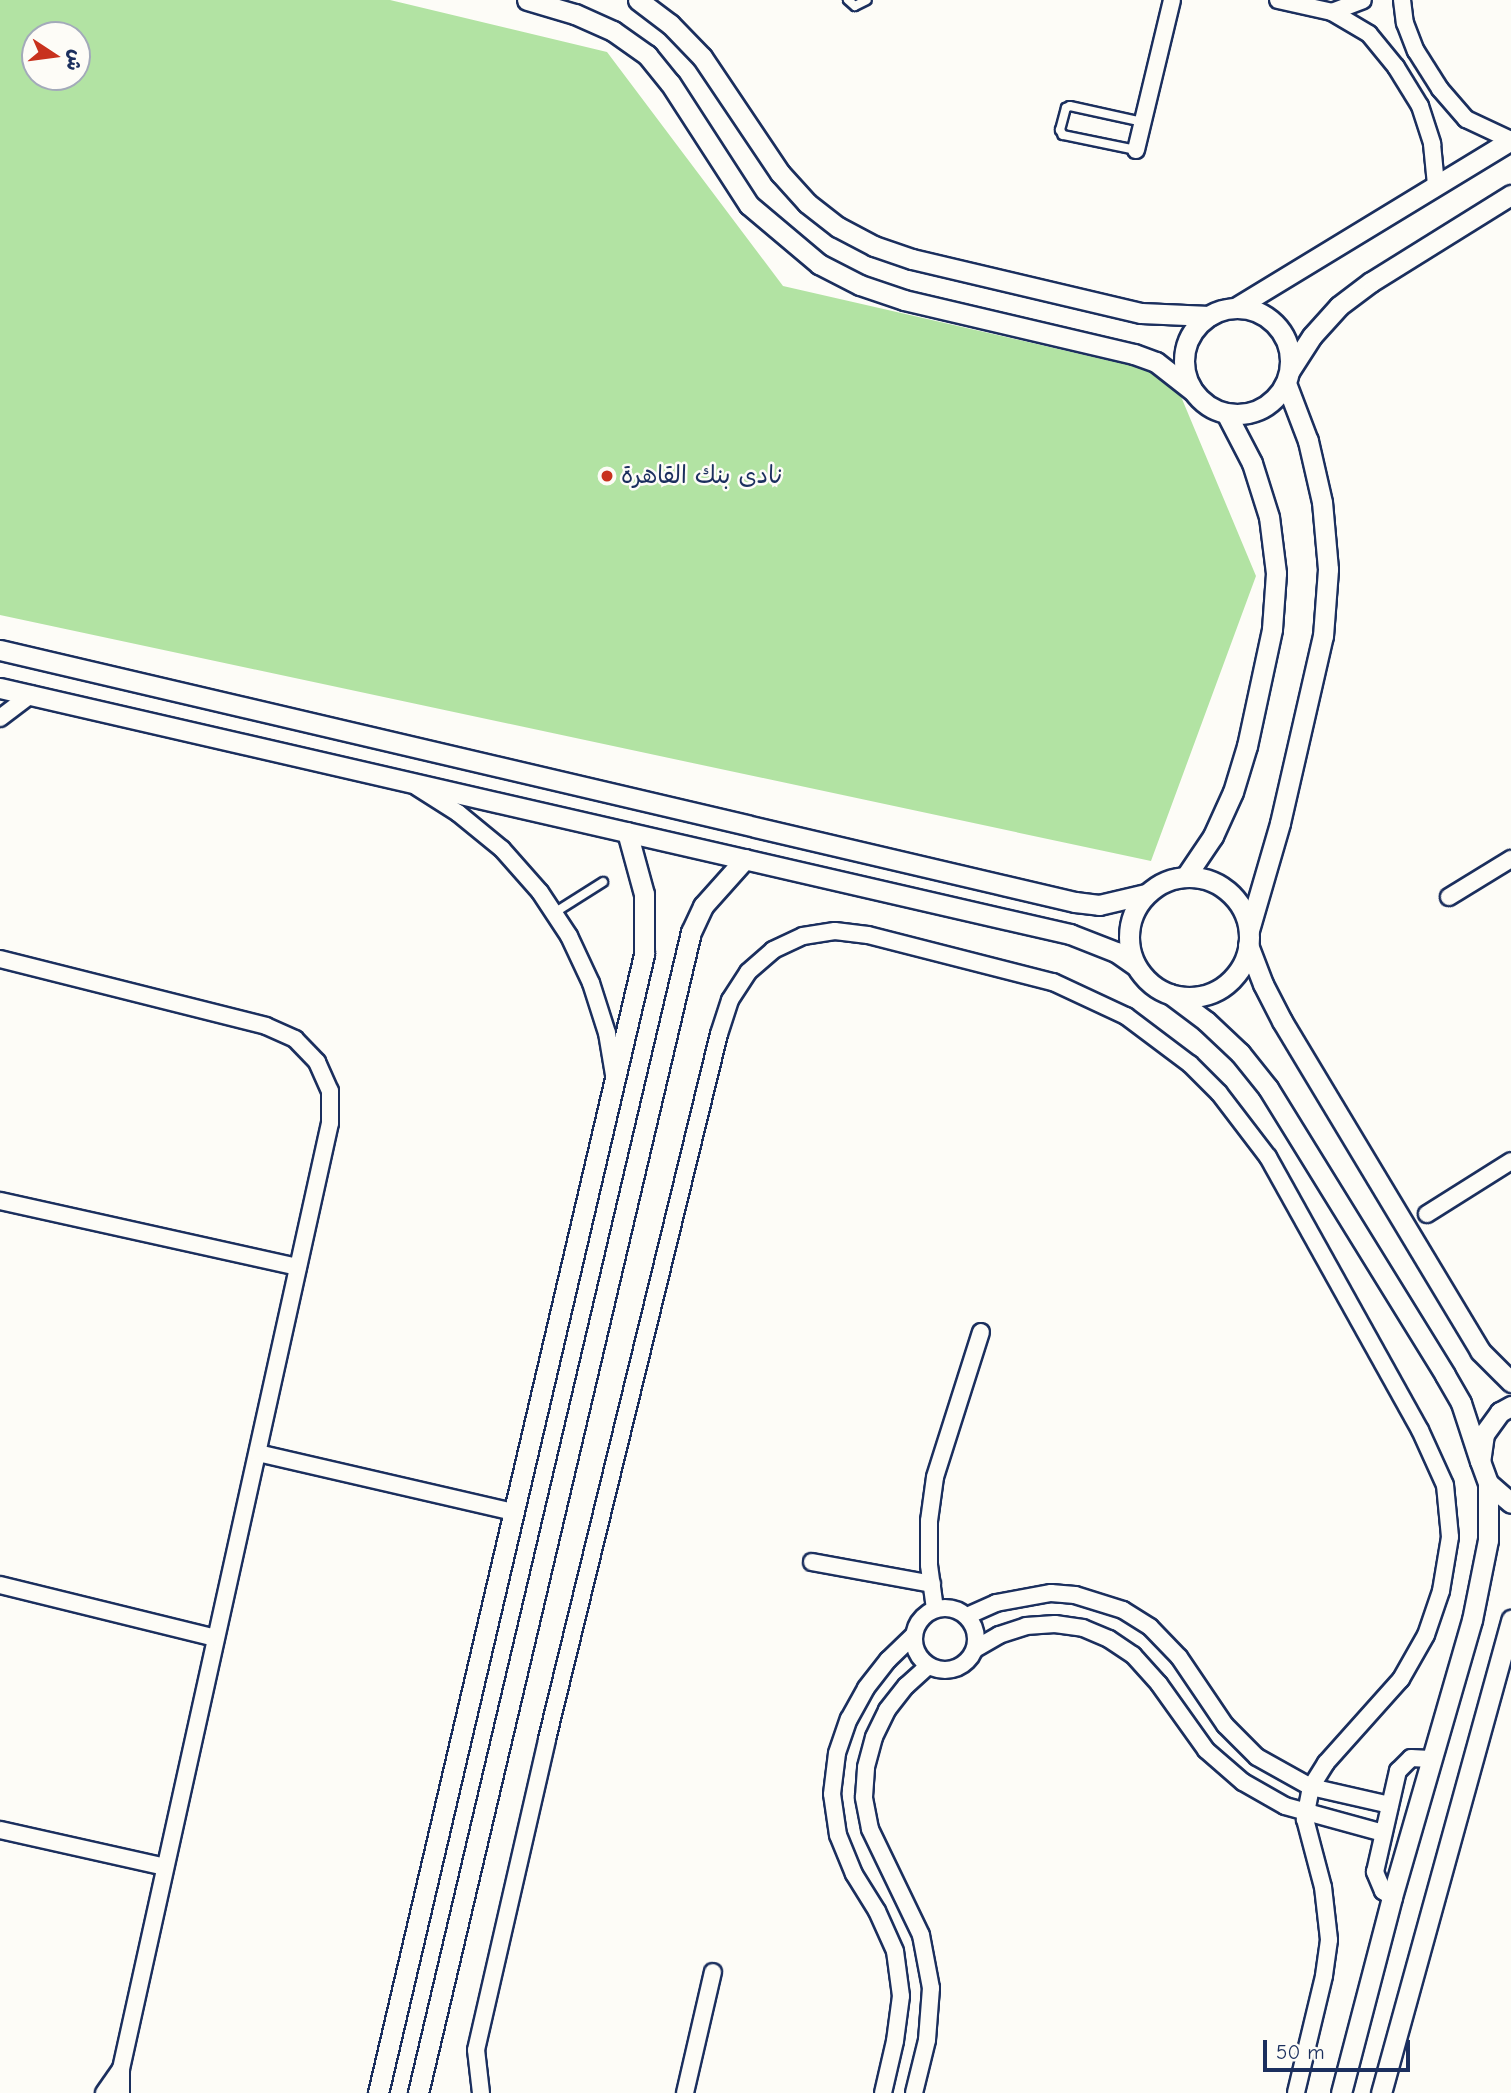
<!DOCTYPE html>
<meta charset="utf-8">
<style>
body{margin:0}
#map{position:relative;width:1511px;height:2093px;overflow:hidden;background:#fdfcf7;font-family:"Comic Neue","Playpen Sans Arabic",sans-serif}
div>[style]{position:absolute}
.green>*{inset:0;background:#b2e3a3}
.roads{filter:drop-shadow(2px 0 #1b2f5e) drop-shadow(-2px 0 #1b2f5e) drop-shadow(0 2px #1b2f5e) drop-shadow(0 -2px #1b2f5e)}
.service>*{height:8px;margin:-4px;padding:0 4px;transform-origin:4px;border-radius:4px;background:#fdfcf7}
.minor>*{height:16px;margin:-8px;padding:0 8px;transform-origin:8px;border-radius:8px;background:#fdfcf7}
.minor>.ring{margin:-8px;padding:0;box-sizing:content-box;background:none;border:16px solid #fdfcf7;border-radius:50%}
.tertiary>*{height:19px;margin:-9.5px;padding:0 9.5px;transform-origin:9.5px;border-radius:9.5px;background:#fdfcf7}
.tertiary>.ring{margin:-9.5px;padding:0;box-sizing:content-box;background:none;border:19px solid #fdfcf7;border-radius:50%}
.dots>*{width:19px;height:19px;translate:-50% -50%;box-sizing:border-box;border:4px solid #fdfcf7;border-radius:50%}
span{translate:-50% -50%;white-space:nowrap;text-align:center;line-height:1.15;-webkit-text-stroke:5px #fdfcf7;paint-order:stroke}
.poi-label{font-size:24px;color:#1b2f5e}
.left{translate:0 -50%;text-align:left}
.north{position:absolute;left:21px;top:21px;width:70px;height:70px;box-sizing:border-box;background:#fdfcf7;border:2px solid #a3aaba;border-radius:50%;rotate:103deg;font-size:19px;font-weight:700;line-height:28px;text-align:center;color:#1b2f5e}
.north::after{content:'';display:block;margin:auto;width:24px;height:32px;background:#c8321e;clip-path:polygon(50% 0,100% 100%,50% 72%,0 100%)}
.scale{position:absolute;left:1263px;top:2040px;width:147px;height:32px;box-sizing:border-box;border:4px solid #1b2f5e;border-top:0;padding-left:9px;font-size:21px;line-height:24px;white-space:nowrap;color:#1b2f5e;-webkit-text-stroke:5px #fdfcf7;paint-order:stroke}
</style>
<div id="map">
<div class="green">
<i style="clip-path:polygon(evenodd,0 0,390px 0,607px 52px,783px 286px,1172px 375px,1256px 576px,1151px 861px,0 615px,0 0,35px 35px,77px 35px,77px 77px,35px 77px,35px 35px)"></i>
</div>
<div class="roads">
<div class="service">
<i style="left:848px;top:0;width:9px;rotate:41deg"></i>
<i style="left:855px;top:6px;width:13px;rotate:-27deg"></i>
<i style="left:1136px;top:150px;width:75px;rotate:-168.4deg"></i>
<i style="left:1063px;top:135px;width:6px;rotate:-121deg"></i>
<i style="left:1060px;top:130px;width:23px;rotate:-75deg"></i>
<i style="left:1066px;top:108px;width:4px;rotate:-27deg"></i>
<i style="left:1070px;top:106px;width:75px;rotate:12.4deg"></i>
<i style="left:554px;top:913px;width:58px;rotate:-32.3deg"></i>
</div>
<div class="minor">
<i style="left:1278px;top:0;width:55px;rotate:12.5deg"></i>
<i style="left:1332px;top:12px;width:33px;rotate:-21deg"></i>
<i style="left:1402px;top:0;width:23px;rotate:83deg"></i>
<i style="left:1405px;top:23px;width:30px;rotate:69deg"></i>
<i style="left:1416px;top:51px;width:45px;rotate:57.7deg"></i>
<i style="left:1440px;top:89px;width:40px;rotate:49deg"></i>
<i style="left:1466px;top:119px;width:50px;rotate:25deg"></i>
<i style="left:1332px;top:12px;width:43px;rotate:30.7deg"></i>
<i style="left:1369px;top:34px;width:43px;rotate:50.7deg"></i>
<i style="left:1396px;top:67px;width:46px;rotate:58.4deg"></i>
<i style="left:1420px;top:106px;width:40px;rotate:72deg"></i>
<i style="left:1432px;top:144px;width:41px;rotate:84.4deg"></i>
<i style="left:1136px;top:150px;width:154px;rotate:-76.5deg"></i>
<i style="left:0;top:718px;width:39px;rotate:-37deg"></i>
<i style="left:417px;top:787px;width:49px;rotate:32.4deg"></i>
<i style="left:458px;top:813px;width:57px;rotate:39.3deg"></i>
<i style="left:502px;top:849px;width:57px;rotate:48.5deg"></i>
<i style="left:540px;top:892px;width:53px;rotate:56.6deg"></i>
<i style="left:569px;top:936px;width:52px;rotate:64.9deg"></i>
<i style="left:591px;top:983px;width:52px;rotate:72.3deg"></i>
<i style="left:607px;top:1033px;width:43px;rotate:80.5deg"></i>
<i style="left:1449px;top:897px;width:73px;rotate:-31.5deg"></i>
<i style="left:0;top:959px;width:274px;rotate:14.1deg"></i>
<i style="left:266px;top:1026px;width:32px;rotate:24deg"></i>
<i style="left:295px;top:1039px;width:32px;rotate:46deg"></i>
<i style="left:317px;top:1062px;width:32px;rotate:66deg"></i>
<i style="left:330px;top:1091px;width:32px;rotate:90deg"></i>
<i style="left:330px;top:1123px;width:969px;rotate:102.46deg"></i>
<i style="left:121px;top:2069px;width:24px;rotate:90deg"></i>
<i style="left:0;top:1201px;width:305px;rotate:12.5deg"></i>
<i style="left:1427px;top:1214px;width:99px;rotate:-32.2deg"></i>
<i style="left:258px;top:1453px;width:263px;rotate:13deg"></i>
<i style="left:812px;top:1562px;width:122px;rotate:10.4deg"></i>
<i style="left:0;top:1585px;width:222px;rotate:13.8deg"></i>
<i class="ring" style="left:914px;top:1608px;width:46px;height:46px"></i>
<i style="left:935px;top:1609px;width:44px;rotate:-97.8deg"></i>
<i style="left:929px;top:1565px;width:44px;rotate:-90deg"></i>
<i style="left:929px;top:1521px;width:44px;rotate:-82.2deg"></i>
<i style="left:935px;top:1477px;width:152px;rotate:-72.4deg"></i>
<i style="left:967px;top:1616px;width:32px;rotate:-24deg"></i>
<i style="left:996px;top:1603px;width:56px;rotate:-10.3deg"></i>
<i style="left:1051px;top:1593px;width:24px;rotate:5deg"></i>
<i style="left:1075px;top:1595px;width:50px;rotate:17.4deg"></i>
<i style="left:1123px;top:1610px;width:32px;rotate:32deg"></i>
<i style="left:1150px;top:1627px;width:42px;rotate:46deg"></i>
<i style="left:1179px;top:1657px;width:82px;rotate:55.9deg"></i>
<i style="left:1225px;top:1725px;width:45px;rotate:45deg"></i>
<i style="left:1257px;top:1757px;width:62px;rotate:29.1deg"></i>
<i style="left:1311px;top:1787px;width:81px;rotate:12.8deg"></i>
<i style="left:975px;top:1649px;width:28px;rotate:-30deg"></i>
<i style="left:999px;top:1635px;width:28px;rotate:-18deg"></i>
<i style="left:1026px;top:1626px;width:29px;rotate:-4deg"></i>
<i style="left:1055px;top:1624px;width:28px;rotate:8deg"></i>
<i style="left:1083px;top:1628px;width:28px;rotate:23deg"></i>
<i style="left:1109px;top:1639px;width:29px;rotate:34deg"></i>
<i style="left:1133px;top:1655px;width:39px;rotate:48deg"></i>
<i style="left:1159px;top:1684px;width:81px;rotate:54.5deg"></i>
<i style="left:1206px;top:1750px;width:49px;rotate:40.9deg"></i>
<i style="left:1243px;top:1782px;width:48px;rotate:29.7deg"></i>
<i style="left:1285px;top:1806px;width:102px;rotate:15.4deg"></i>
<i style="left:0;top:1830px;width:169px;rotate:12.6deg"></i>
<i style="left:1392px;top:1897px;width:11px;rotate:-146deg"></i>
<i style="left:1383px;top:1891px;width:21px;rotate:-113deg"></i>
<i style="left:1375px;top:1872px;width:104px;rotate:-77.2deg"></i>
<i style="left:1398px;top:1771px;width:18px;rotate:-45deg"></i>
<i style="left:1411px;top:1758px;width:19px;rotate:3deg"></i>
<i style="left:104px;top:2093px;width:29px;rotate:-55deg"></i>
<i style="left:481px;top:2093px;width:43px;rotate:-96.6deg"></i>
<i style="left:476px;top:2050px;width:319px;rotate:-77.1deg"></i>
<i style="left:547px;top:1739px;width:726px;rotate:-76.29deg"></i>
<i style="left:719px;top:1034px;width:36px;rotate:-72deg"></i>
<i style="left:730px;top:1000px;width:33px;rotate:-57deg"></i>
<i style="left:748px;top:972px;width:33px;rotate:-41deg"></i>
<i style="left:773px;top:950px;width:33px;rotate:-25deg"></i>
<i style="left:803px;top:936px;width:32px;rotate:-9deg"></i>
<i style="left:835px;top:931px;width:33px;rotate:7deg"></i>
<i style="left:868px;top:935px;width:191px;rotate:14.3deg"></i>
<i style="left:1053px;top:982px;width:81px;rotate:25deg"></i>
<i style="left:1126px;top:1016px;width:80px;rotate:36.9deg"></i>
<i style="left:1190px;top:1064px;width:41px;rotate:45deg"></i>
<i style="left:1219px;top:1093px;width:81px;rotate:52.6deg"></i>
<i style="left:1268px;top:1157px;width:312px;rotate:60.9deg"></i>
<i style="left:1420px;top:1430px;width:60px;rotate:65.6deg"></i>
<i style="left:1445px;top:1485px;width:52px;rotate:84.5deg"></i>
<i style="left:1450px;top:1537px;width:55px;rotate:99.5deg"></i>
<i style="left:1441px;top:1591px;width:46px;rotate:108.8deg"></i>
<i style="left:1426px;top:1635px;width:51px;rotate:119.6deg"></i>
<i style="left:1401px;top:1679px;width:113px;rotate:131.8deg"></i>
<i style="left:1326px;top:1763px;width:28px;rotate:122deg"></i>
<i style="left:1311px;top:1787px;width:33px;rotate:101deg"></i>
<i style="left:1305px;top:1819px;width:70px;rotate:75.2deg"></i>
<i style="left:1323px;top:1887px;width:53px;rotate:83.5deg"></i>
<i style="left:1329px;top:1940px;width:36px;rotate:98deg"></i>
<i style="left:1324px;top:1976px;width:120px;rotate:103.5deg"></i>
<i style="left:685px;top:2093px;width:124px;rotate:-77deg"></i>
<i style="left:883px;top:2093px;width:53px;rotate:-77deg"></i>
<i style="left:895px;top:2041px;width:45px;rotate:-82.4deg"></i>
<i style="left:901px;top:1996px;width:45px;rotate:-97.6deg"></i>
<i style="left:895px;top:1951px;width:44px;rotate:-114.2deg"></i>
<i style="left:877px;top:1911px;width:44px;rotate:-121.9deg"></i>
<i style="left:854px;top:1874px;width:42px;rotate:-112.3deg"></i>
<i style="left:838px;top:1835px;width:41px;rotate:-98.3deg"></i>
<i style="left:832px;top:1794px;width:41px;rotate:-83deg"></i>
<i style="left:837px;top:1753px;width:36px;rotate:-71deg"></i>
<i style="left:849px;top:1719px;width:35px;rotate:-61deg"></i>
<i style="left:866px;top:1688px;width:36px;rotate:-52deg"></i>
<i style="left:888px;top:1660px;width:36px;rotate:-44deg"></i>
<i style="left:914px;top:2093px;width:55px;rotate:-76.2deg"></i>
<i style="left:927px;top:2040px;width:52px;rotate:-85.6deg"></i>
<i style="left:931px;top:1988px;width:54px;rotate:-100.7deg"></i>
<i style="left:921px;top:1935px;width:118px;rotate:-115.7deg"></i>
<i style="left:870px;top:1829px;width:33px;rotate:-101deg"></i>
<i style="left:864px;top:1797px;width:30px;rotate:-86deg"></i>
<i style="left:866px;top:1767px;width:31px;rotate:-75deg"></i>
<i style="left:874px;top:1737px;width:30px;rotate:-64deg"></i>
<i style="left:887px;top:1710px;width:31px;rotate:-52deg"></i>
<i style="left:906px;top:1686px;width:30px;rotate:-42deg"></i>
</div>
<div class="tertiary">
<i style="left:527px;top:0;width:50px;rotate:16.3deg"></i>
<i style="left:575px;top:14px;width:42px;rotate:24.1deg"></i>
<i style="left:613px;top:31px;width:42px;rotate:35.2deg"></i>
<i style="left:647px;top:55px;width:36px;rotate:51deg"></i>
<i style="left:670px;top:83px;width:145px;rotate:57.1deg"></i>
<i style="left:749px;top:205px;width:92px;rotate:40.1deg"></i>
<i style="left:819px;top:264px;width:46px;rotate:27.1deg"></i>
<i style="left:860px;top:285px;width:46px;rotate:18.8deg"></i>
<i style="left:904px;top:300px;width:236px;rotate:13.2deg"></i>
<i style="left:1134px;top:354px;width:23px;rotate:20deg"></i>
<i style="left:1156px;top:362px;width:47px;rotate:38.1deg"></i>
<i style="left:638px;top:0;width:40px;rotate:37deg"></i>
<i style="left:670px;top:24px;width:46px;rotate:45.9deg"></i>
<i style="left:702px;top:57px;width:140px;rotate:56.1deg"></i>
<i style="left:780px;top:173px;width:40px;rotate:48deg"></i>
<i style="left:807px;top:203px;width:39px;rotate:38deg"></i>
<i style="left:838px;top:227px;width:41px;rotate:27.8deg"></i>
<i style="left:874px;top:246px;width:40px;rotate:18.9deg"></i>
<i style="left:912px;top:259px;width:235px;rotate:13.3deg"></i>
<i style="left:1141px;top:313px;width:68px;rotate:2.5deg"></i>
<i style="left:1235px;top:308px;width:323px;rotate:-31.3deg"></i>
<i class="ring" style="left:1184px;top:308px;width:87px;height:87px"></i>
<i style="left:1290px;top:370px;width:40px;rotate:-57.1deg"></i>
<i style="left:1312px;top:336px;width:40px;rotate:-48deg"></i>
<i style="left:1339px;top:306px;width:40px;rotate:-37deg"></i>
<i style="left:1371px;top:282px;width:165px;rotate:-31.9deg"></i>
<i style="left:0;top:650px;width:1104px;rotate:13.19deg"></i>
<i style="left:1075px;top:902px;width:24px;rotate:7deg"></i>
<i style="left:1099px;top:905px;width:48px;rotate:-13.2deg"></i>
<i style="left:0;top:688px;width:1098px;rotate:12.95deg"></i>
<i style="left:1070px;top:934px;width:49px;rotate:21.4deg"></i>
<i style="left:1116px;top:952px;width:24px;rotate:35deg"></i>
<i style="left:1186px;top:876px;width:48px;rotate:-56deg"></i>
<i style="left:1213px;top:836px;width:48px;rotate:-65.6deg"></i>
<i style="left:1233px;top:792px;width:48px;rotate:-73.1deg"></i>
<i style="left:1247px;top:746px;width:120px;rotate:-77.9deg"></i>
<i style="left:1272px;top:629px;width:56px;rotate:-85.9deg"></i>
<i style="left:1276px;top:573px;width:56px;rotate:-97.1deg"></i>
<i style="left:1269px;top:517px;width:57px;rotate:-107.5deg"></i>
<i style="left:1252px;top:463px;width:56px;rotate:-117.5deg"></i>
<i class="ring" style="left:1129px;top:877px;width:101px;height:101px"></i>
<i style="left:1249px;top:930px;width:111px;rotate:-73.8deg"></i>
<i style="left:1280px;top:823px;width:192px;rotate:-77.1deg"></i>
<i style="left:1323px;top:636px;width:67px;rotate:-85.7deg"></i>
<i style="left:1328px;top:569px;width:67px;rotate:-95.1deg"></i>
<i style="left:1322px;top:502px;width:63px;rotate:-102.9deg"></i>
<i style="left:1308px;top:441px;width:62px;rotate:-110.8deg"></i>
<i style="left:1248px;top:945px;width:42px;rotate:69deg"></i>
<i style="left:1263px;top:984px;width:42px;rotate:62.8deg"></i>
<i style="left:1282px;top:1021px;width:385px;rotate:59deg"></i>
<i style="left:1480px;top:1351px;width:44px;rotate:45deg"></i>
<i style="left:1170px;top:994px;width:45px;rotate:36.9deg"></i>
<i style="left:1206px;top:1021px;width:47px;rotate:43.3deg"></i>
<i style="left:1240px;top:1053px;width:45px;rotate:51.3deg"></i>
<i style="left:1268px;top:1088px;width:337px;rotate:58.3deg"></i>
<i style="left:1445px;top:1375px;width:32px;rotate:60deg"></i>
<i style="left:1461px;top:1403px;width:61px;rotate:71.9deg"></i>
<i style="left:1511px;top:1406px;width:13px;rotate:151deg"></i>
<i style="left:1500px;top:1412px;width:27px;rotate:126deg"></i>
<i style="left:1484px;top:1434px;width:27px;rotate:98deg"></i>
<i style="left:1480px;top:1461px;width:23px;rotate:70deg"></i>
<i style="left:1488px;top:1483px;width:30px;rotate:41deg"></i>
<i style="left:378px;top:2093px;width:1170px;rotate:-76.85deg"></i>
<i style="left:644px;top:954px;width:60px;rotate:-90deg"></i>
<i style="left:644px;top:894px;width:64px;rotate:-105.3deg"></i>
<i style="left:418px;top:2093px;width:1193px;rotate:-76.77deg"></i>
<i style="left:691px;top:932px;width:29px;rotate:-65deg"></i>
<i style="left:703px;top:906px;width:63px;rotate:-48.2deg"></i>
<i style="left:1341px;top:2093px;width:203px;rotate:-75.4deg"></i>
<i style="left:1392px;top:1897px;width:288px;rotate:-73.9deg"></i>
<i style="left:1472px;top:1620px;width:82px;rotate:-78.7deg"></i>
<i style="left:1488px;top:1540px;width:57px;rotate:-90deg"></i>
<i style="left:1381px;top:2093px;width:491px;rotate:-74.6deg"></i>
</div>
</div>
<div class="dots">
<i style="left:607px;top:476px;background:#c8321e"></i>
</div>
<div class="poi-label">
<span class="left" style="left:621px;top:476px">نادى بنك القاهرة</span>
</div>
<div class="north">ش</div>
<div class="scale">50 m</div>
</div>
